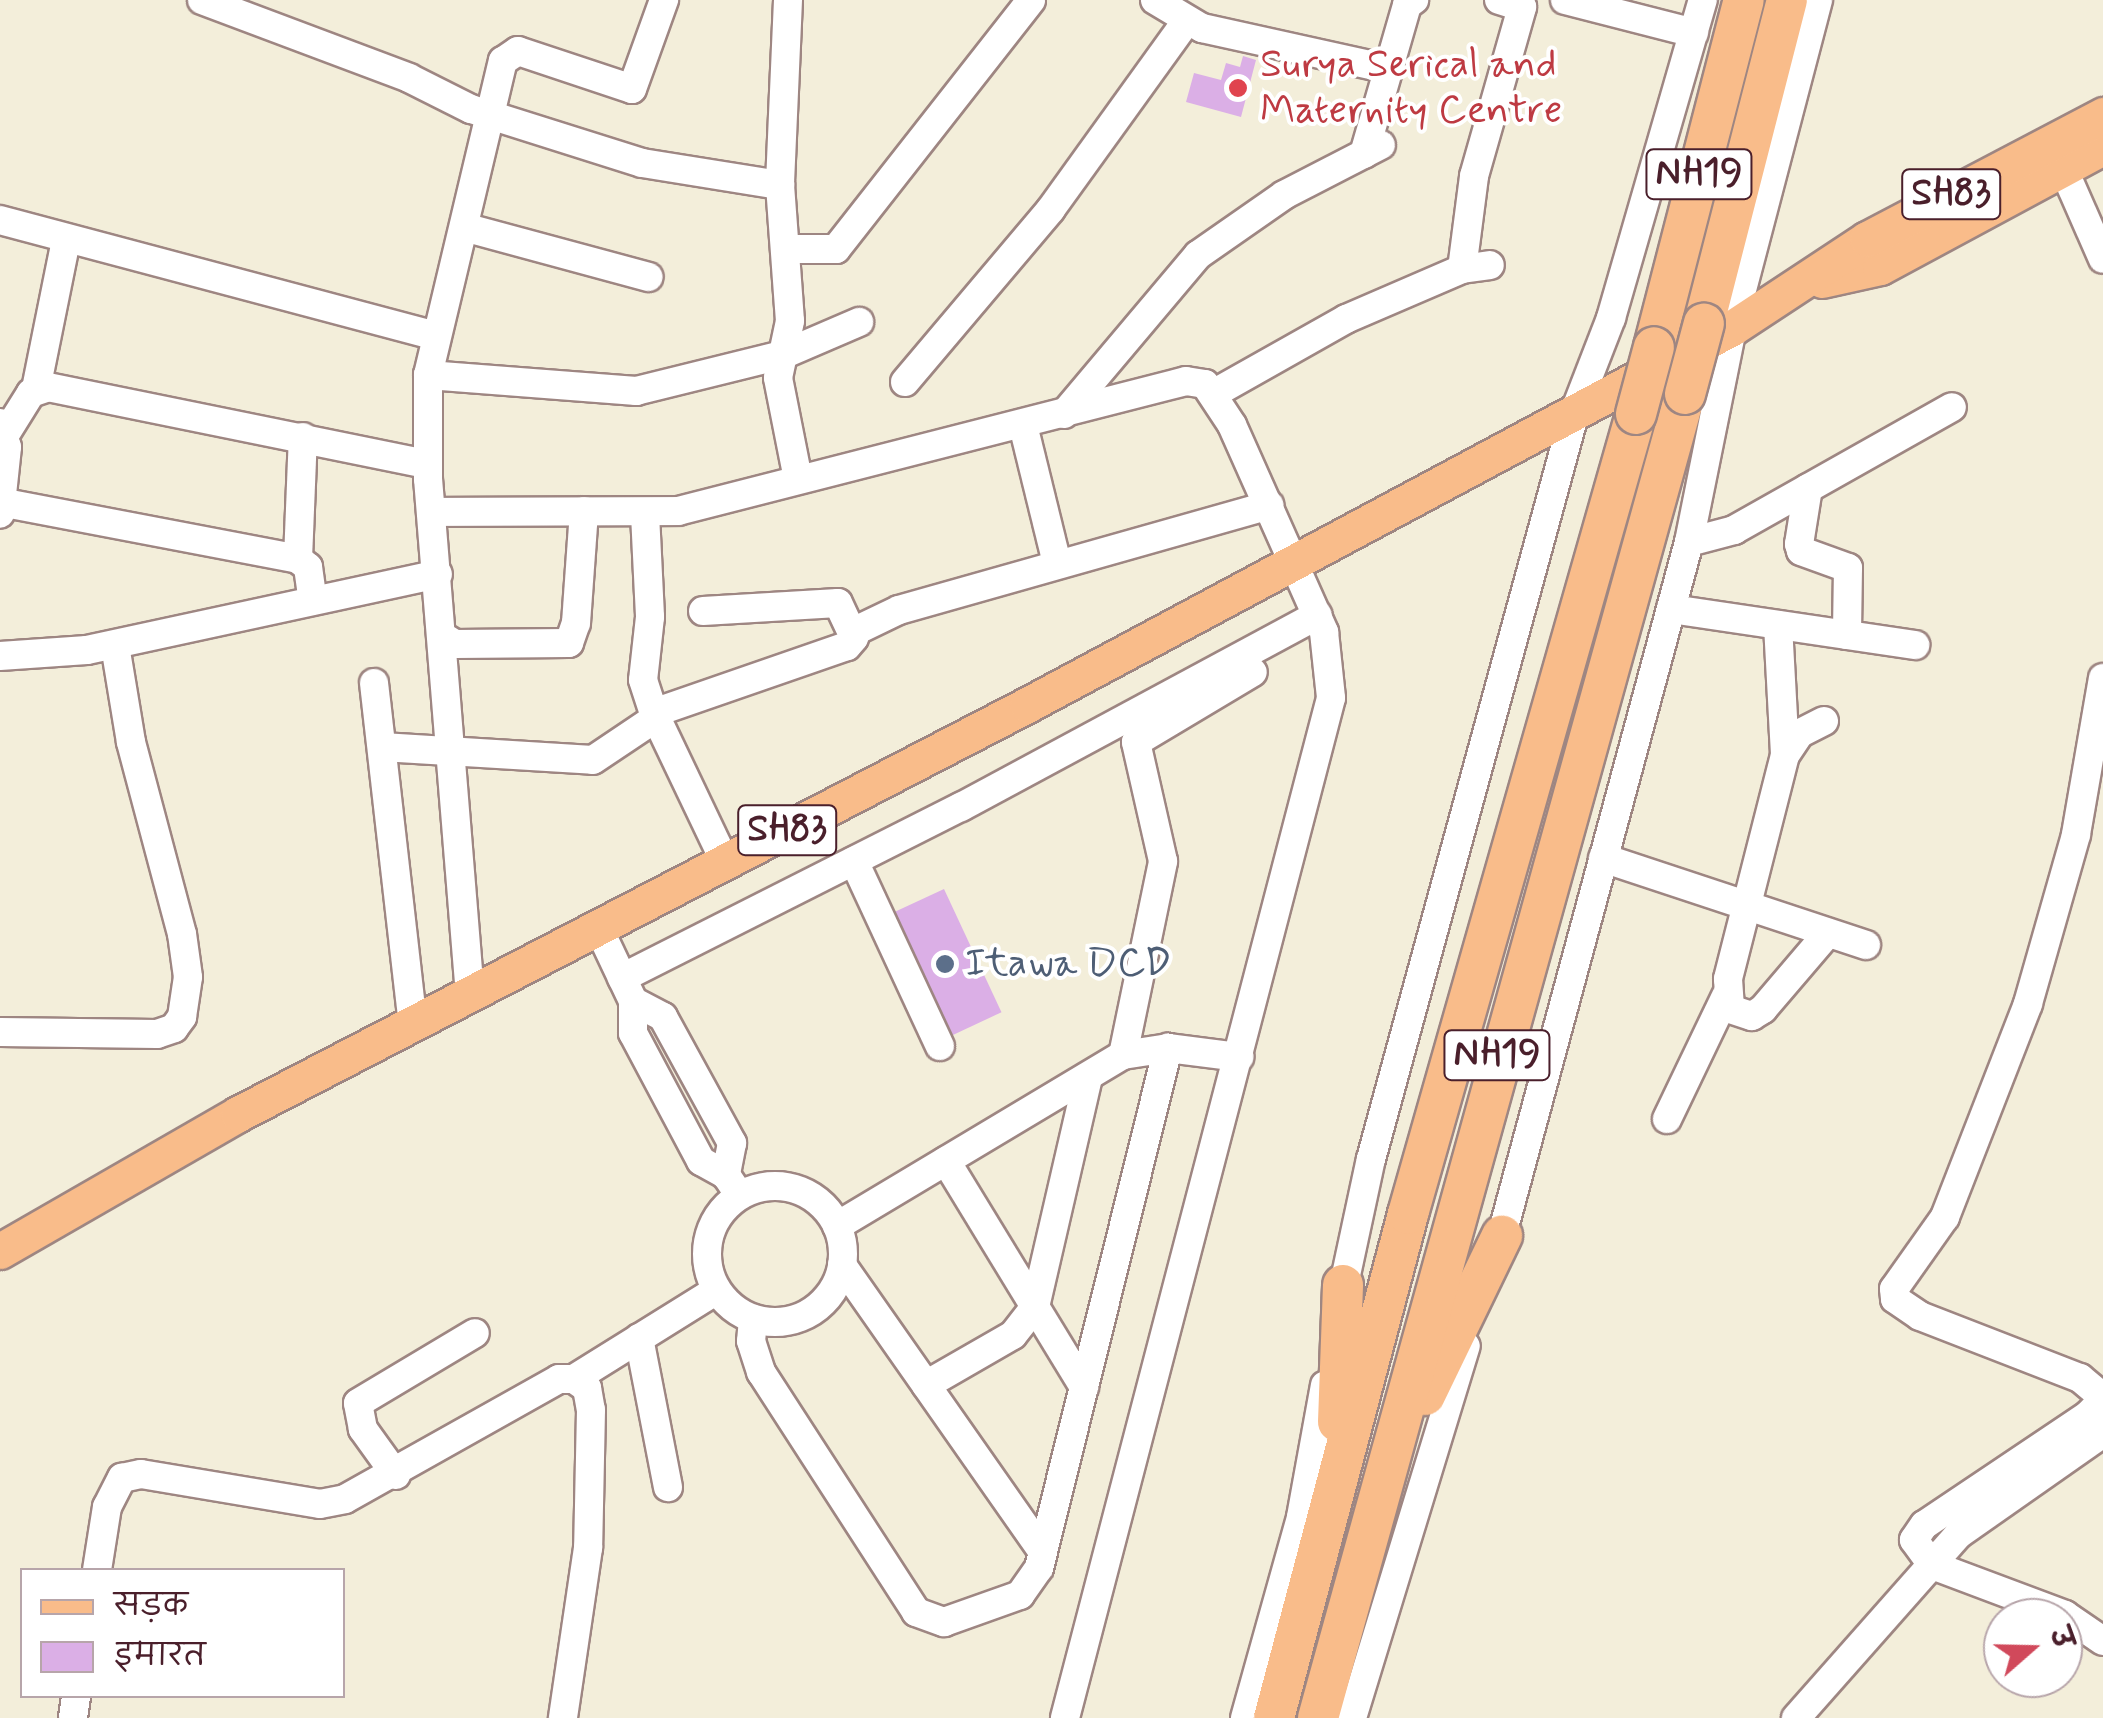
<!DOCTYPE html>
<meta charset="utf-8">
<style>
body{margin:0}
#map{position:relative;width:2103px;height:1718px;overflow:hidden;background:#f3eeda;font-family:Mynerve,"Playpen Sans Deva",sans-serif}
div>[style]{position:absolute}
.building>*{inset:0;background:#dbafe6;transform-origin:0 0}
.roads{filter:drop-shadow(2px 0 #9e8682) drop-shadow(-2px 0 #9e8682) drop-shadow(0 2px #9e8682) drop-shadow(0 -2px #9e8682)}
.minor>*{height:28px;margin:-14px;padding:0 14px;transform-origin:14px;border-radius:14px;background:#fff}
.minor>.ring{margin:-14px;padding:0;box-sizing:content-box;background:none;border:28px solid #fff;border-radius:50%}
.major>*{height:35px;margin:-17.5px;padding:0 17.5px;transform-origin:17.5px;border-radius:17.5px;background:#f9bc8a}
.highway>*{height:40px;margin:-20px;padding:0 20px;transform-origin:20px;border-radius:20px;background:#f9bc8a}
.bridges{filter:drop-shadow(2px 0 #9e8682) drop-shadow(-2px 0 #9e8682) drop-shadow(0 2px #9e8682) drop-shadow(0 -2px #9e8682)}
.highway-bridge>*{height:40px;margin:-20px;padding:0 20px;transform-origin:20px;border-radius:20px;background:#f9bc8a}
.dots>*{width:28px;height:28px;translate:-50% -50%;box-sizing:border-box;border:5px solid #fff;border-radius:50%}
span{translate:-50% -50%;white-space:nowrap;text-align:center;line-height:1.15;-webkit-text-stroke:8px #fff;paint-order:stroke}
.shield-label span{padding:2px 8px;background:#fff;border:2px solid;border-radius:8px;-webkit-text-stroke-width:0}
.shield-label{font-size:38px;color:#4a1f2b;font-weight:700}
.health-label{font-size:40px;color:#be3a42}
.left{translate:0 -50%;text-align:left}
.service-label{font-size:40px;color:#4e5e75}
.legend{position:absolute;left:20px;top:1568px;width:325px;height:130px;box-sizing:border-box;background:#fff;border:2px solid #b7a5aa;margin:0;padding:12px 18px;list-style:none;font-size:30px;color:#4a1f2b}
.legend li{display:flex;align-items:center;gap:20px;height:50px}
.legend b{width:50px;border:2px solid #b7a5aa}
.north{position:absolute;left:1983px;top:1598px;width:100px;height:100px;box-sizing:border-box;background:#fff;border:2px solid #b7a5aa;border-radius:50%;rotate:70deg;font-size:28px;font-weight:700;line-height:40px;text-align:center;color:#4a1f2b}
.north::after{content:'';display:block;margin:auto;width:35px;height:45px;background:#d1495b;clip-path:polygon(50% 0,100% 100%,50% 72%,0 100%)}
</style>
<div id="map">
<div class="building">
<i style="clip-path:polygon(1243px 56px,1256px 60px,1241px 117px,1186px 102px,1194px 73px,1221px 80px,1226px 63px,1240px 67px)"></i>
<i style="left:944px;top:889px;width:136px;height:63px;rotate:65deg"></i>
</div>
<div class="roads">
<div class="minor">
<i style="left:202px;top:0;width:221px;rotate:20.6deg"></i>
<i style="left:409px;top:78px;width:69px;rotate:26.6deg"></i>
<i style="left:471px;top:109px;width:179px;rotate:17.5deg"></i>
<i style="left:642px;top:163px;width:140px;rotate:9.1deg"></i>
<i style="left:788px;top:0;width:185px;rotate:92.5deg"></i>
<i style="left:780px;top:185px;width:136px;rotate:85.8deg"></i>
<i style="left:790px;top:321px;width:58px;rotate:101.9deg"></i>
<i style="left:778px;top:378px;width:103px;rotate:78.8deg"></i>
<i style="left:1155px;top:0;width:55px;rotate:30.8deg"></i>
<i style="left:1202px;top:28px;width:190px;rotate:12.4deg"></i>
<i style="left:1565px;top:0;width:133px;rotate:14.3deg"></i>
<i style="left:1364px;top:154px;width:155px;rotate:-73.9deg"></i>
<i style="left:1407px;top:5px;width:9px;rotate:-36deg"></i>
<i style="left:2063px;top:168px;width:99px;rotate:66.3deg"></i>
<i style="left:0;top:220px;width:451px;rotate:14.9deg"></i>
<i style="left:467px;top:228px;width:188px;rotate:15.1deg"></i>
<i style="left:788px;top:249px;width:48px"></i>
<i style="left:836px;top:249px;width:316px;rotate:-51.9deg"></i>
<i style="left:1462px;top:269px;width:94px;rotate:-82.6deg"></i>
<i style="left:1474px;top:176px;width:176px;rotate:-74.1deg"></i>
<i style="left:1522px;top:7px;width:24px;rotate:-163deg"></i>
<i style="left:428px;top:375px;width:209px;rotate:4.4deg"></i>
<i style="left:636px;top:391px;width:150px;rotate:-13.9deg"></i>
<i style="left:782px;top:355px;width:84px;rotate:-23.2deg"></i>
<i style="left:905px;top:382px;width:226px;rotate:-49.8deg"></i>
<i style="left:1051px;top:209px;width:231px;rotate:-54.2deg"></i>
<i style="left:36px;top:389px;width:152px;rotate:-78.6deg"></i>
<i style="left:1213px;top:394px;width:153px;rotate:-29.4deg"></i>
<i style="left:1346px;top:319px;width:126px;rotate:-23.3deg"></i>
<i style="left:1462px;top:269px;width:28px;rotate:-8deg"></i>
<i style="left:1064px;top:414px;width:208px;rotate:-49.9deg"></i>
<i style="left:1198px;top:255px;width:105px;rotate:-34.9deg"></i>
<i style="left:1284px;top:195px;width:109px;rotate:-27.3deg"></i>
<i style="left:0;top:423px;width:25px;rotate:74deg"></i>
<i style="left:7px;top:447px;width:67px;rotate:96deg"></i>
<i style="left:1023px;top:425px;width:142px;rotate:76.2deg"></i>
<i style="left:6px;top:433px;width:47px;rotate:-58deg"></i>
<i style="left:31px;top:393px;width:18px;rotate:-19deg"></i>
<i style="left:48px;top:387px;width:387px;rotate:11.5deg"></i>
<i style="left:1808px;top:488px;width:57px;rotate:99.1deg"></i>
<i style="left:1799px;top:544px;width:7px;rotate:74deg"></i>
<i style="left:1801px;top:551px;width:50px;rotate:19.9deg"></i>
<i style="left:1848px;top:568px;width:67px;rotate:90.9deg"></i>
<i style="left:0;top:502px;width:303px;rotate:10.8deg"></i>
<i style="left:298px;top:559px;width:13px;rotate:39deg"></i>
<i style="left:308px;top:567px;width:34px;rotate:82deg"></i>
<i style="left:431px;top:512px;width:247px;rotate:-0.2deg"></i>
<i style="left:678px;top:511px;width:524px;rotate:-14.35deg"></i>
<i style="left:1186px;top:381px;width:19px;rotate:9deg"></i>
<i style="left:1205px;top:384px;width:49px;rotate:56.6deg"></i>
<i style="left:1232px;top:425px;width:227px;rotate:66deg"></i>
<i style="left:1324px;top:632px;width:66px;rotate:83.9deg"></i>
<i style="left:1331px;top:698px;width:1054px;rotate:104.62deg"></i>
<i style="left:645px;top:514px;width:103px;rotate:87.2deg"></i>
<i style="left:650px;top:617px;width:63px;rotate:96.3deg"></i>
<i style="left:643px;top:680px;width:35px;rotate:72deg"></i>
<i style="left:1689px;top:542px;width:47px;rotate:-14.9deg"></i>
<i style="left:1734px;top:530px;width:250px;rotate:-29.4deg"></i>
<i style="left:298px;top:559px;width:122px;rotate:-87.7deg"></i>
<i style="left:1671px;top:609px;width:247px;rotate:8.4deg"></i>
<i style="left:703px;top:611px;width:135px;rotate:-3.4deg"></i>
<i style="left:838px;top:603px;width:38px;rotate:65deg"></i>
<i style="left:854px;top:638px;width:11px;rotate:131deg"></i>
<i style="left:847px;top:646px;width:204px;rotate:160.9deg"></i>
<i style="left:654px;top:713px;width:165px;rotate:64.5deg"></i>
<i style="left:1778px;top:625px;width:130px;rotate:86.9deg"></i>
<i style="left:853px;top:632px;width:51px;rotate:-25.6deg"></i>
<i style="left:899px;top:610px;width:385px;rotate:-15.8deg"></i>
<i style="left:442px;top:636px;width:15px;rotate:32deg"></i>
<i style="left:455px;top:644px;width:114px;rotate:-0.5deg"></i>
<i style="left:569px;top:643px;width:21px;rotate:-71deg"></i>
<i style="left:576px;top:623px;width:112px;rotate:-85.9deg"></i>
<i style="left:0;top:656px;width:87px;rotate:-3.9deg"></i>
<i style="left:87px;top:650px;width:359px;rotate:-12.2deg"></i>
<i style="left:2103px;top:678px;width:159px;rotate:99.8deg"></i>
<i style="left:2076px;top:835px;width:176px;rotate:105.9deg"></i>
<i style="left:2028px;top:1004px;width:229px;rotate:111.3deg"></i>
<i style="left:1945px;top:1217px;width:88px;rotate:125.3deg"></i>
<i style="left:1894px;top:1289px;width:10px;rotate:84deg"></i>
<i style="left:1895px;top:1299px;width:30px;rotate:34deg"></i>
<i style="left:1920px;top:1316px;width:172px;rotate:21.2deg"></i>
<i style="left:2080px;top:1378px;width:23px;rotate:40deg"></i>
<i style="left:2098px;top:1393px;width:12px;rotate:90deg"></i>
<i style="left:2098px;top:1405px;width:14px;rotate:135deg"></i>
<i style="left:2088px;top:1415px;width:197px;rotate:146.1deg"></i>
<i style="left:1924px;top:1525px;width:18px;rotate:124deg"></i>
<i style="left:1914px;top:1540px;width:31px;rotate:54deg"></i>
<i style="left:1932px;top:1565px;width:142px;rotate:20.6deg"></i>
<i style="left:2065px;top:1615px;width:46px;rotate:34.4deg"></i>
<i style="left:374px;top:683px;width:342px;rotate:83.5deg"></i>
<i style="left:1824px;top:721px;width:27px;rotate:153deg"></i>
<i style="left:1800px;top:733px;width:27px;rotate:124deg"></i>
<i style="left:1785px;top:755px;width:231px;rotate:104.3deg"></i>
<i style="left:1728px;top:979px;width:30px;rotate:86deg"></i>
<i style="left:1730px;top:1009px;width:23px;rotate:18deg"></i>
<i style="left:1752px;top:1016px;width:13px;rotate:-32deg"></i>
<i style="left:1763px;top:1009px;width:100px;rotate:-49.5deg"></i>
<i style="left:382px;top:747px;width:211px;rotate:3.5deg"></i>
<i style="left:593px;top:760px;width:73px;rotate:-33.9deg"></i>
<i style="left:1603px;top:858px;width:277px;rotate:18.3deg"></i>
<i style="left:854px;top:861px;width:204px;rotate:65.1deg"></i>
<i style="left:599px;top:929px;width:80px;rotate:64.7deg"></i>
<i style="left:633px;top:1001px;width:32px;rotate:90deg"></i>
<i style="left:633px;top:1033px;width:145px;rotate:62deg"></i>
<i style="left:701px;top:1161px;width:29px;rotate:29deg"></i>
<i style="left:726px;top:1175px;width:23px;rotate:56deg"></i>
<i style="left:622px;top:978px;width:380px;rotate:-26.8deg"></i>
<i style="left:961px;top:807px;width:405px;rotate:-28.3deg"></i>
<i style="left:470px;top:995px;width:518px;rotate:-94.65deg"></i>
<i style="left:428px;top:479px;width:104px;rotate:-90deg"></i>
<i style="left:428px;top:375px;width:323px;rotate:-76.6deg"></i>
<i style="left:503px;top:61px;width:18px;rotate:-34deg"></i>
<i style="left:518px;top:51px;width:120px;rotate:18.4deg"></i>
<i style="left:632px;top:89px;width:95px;rotate:-70.2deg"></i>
<i style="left:633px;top:1001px;width:34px;rotate:28deg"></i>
<i style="left:663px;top:1017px;width:144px;rotate:61.3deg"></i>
<i style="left:732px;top:1143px;width:33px;rotate:101deg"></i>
<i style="left:0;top:1032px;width:157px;rotate:0.7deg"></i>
<i style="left:157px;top:1034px;width:18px;rotate:-19deg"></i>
<i style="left:174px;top:1028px;width:14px;rotate:-54deg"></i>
<i style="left:182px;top:1017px;width:40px;rotate:-81.5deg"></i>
<i style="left:188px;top:977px;width:43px;rotate:-97.9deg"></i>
<i style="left:182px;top:934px;width:199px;rotate:-104.9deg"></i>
<i style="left:131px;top:742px;width:98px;rotate:-99.4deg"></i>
<i style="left:1123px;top:1055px;width:198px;rotate:-78.3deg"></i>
<i style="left:1163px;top:861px;width:122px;rotate:-102.8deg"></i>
<i style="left:1136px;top:742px;width:136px;rotate:-30.9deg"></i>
<i style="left:1667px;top:1119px;width:136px;rotate:-64.4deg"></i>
<i style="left:946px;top:1161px;width:265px;rotate:58.6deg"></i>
<i class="ring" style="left:707px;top:1186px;width:108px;height:108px"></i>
<i style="left:837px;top:1226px;width:333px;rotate:-30.9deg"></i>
<i style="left:1123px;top:1055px;width:46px;rotate:-8.8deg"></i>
<i style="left:1168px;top:1048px;width:72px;rotate:7.2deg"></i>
<i style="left:1497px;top:1253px;width:736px;rotate:-74.89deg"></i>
<i style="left:1689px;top:542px;width:218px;rotate:-78.6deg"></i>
<i style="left:1732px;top:328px;width:339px;rotate:-75.3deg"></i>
<i style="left:842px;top:1265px;width:350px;rotate:55deg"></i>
<i style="left:1340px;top:1303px;width:147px;rotate:-77.9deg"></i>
<i style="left:1371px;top:1159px;width:775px;rotate:-74.74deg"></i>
<i style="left:1575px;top:411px;width:100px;rotate:-68.8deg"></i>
<i style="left:1611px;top:318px;width:331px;rotate:-73.9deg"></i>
<i style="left:753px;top:1319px;width:22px;rotate:95deg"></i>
<i style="left:751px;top:1341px;width:33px;rotate:72deg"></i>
<i style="left:761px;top:1372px;width:286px;rotate:57.1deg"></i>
<i style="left:916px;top:1612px;width:30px;rotate:20deg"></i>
<i style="left:944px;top:1622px;width:81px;rotate:-19.6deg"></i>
<i style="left:1020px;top:1595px;width:33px;rotate:-55deg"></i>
<i style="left:1039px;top:1568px;width:536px;rotate:-76.07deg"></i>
<i style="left:639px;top:1338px;width:152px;rotate:79deg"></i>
<i style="left:574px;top:1379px;width:168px;rotate:-31.9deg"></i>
<i style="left:926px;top:1385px;width:100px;rotate:-29.9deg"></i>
<i style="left:1013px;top:1335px;width:36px;rotate:-52deg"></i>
<i style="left:1035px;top:1307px;width:236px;rotate:-77deg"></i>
<i style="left:396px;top:1475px;width:57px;rotate:-125.7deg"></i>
<i style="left:363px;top:1429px;width:26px;rotate:-101deg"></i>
<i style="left:358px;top:1403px;width:136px;rotate:-30.9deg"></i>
<i style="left:97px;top:1570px;width:64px;rotate:-81deg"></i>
<i style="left:107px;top:1507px;width:33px;rotate:-63deg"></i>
<i style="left:122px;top:1478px;width:19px;rotate:-12deg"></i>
<i style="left:141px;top:1474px;width:181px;rotate:9.5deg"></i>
<i style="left:320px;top:1504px;width:25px;rotate:-11deg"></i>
<i style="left:345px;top:1499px;width:245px;rotate:-29.3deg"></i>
<i style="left:559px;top:1379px;width:15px"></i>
<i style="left:574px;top:1379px;width:16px;rotate:35deg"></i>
<i style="left:587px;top:1388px;width:22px;rotate:80deg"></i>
<i style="left:591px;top:1410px;width:138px;rotate:91.2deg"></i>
<i style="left:588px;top:1548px;width:172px;rotate:98.4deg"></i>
<i style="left:73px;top:1718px;width:22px;rotate:-82deg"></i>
<i style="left:1245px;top:1718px;width:209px;rotate:-74.4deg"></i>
<i style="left:1301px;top:1517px;width:134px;rotate:-79.7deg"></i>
<i style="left:1352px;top:1718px;width:389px;rotate:-73deg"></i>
<i style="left:1796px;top:1718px;width:246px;rotate:-48.5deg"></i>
<i style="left:1959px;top:1534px;width:176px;rotate:-35deg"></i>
</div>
<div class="major">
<i style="left:1822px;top:280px;width:59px;rotate:-12.6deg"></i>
<i style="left:1880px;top:267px;width:253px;rotate:-28.3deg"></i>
<i style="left:0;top:1251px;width:275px;rotate:-29.9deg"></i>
<i style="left:238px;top:1114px;width:889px;rotate:-27.4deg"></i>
<i style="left:1027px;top:705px;width:799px;rotate:-28.14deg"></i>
<i style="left:1732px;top:328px;width:162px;rotate:-33.4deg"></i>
<i style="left:1867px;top:239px;width:267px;rotate:-27.7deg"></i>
</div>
<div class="highway">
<i style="left:1704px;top:323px;width:333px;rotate:-75.6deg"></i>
<i style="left:1654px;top:347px;width:358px;rotate:-75.5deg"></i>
<i style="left:1425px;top:1395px;width:177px;rotate:-64.2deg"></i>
<i style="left:1338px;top:1422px;width:137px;rotate:-87.9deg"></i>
<i style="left:1274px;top:1718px;width:522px;rotate:-75.11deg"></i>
<i style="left:1408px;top:1214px;width:832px;rotate:-74.09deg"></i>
<i style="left:1318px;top:1718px;width:1374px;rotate:-74.51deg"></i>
</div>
</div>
<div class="bridges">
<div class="highway-bridge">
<i style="left:1685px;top:394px;width:73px;rotate:-75deg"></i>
<i style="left:1636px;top:414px;width:69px;rotate:-75deg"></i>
</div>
</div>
<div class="dots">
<i style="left:1238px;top:88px;background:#e0444e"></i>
<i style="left:945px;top:964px;background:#5c6f8a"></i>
</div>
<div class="shield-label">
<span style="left:1699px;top:174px">NH19</span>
<span style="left:1951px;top:194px">SH83</span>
<span style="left:787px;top:830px">SH83</span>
<span style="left:1497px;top:1055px">NH19</span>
</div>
<div class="health-label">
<span class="left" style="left:1260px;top:88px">Surya Serical and<br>Maternity Centre</span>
</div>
<div class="service-label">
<span class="left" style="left:965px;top:964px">Itawa DCD</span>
</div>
<ul class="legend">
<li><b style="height:12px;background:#f9bc8a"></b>सड़क</li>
<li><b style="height:28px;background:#dbafe6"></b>इमारत</li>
</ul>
<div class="north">उ</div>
</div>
